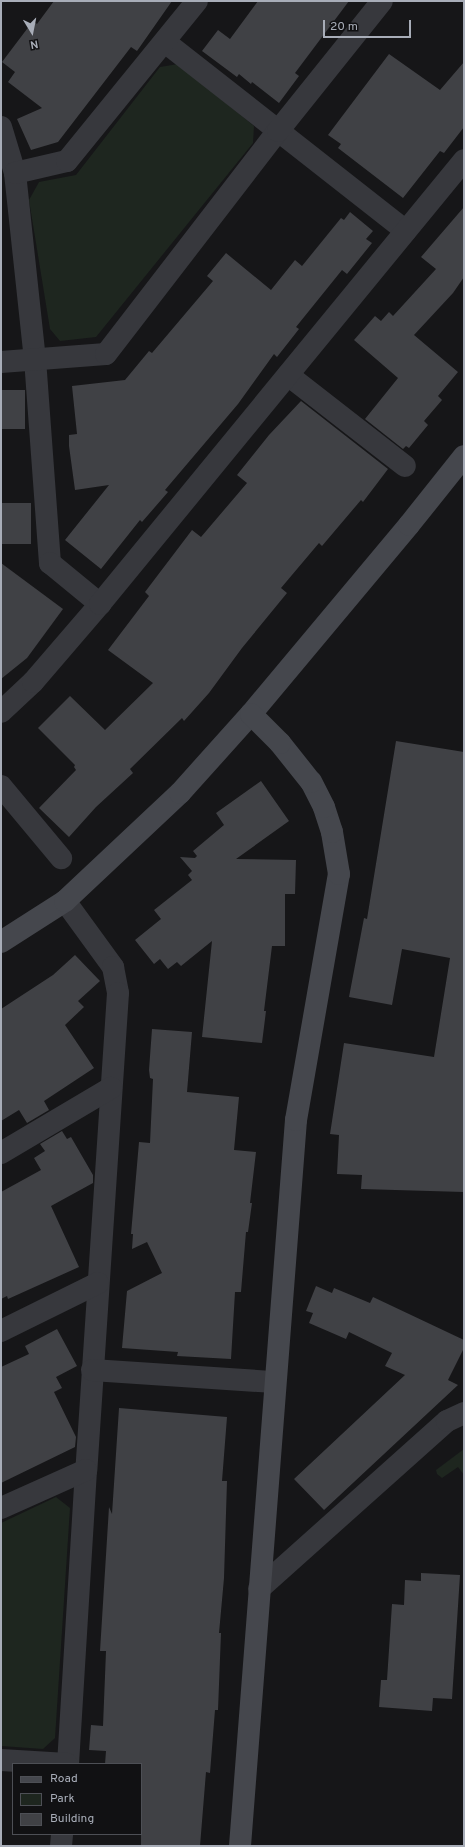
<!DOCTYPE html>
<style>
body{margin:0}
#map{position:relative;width:465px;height:1847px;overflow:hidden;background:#161618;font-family:Overpass,sans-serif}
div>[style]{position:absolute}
.green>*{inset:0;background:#1e261f}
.building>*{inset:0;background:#404145;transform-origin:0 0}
.street>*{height:22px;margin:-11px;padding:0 11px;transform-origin:11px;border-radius:11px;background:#37383d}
.secondary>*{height:22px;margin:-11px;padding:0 11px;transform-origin:11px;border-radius:11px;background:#45474d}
span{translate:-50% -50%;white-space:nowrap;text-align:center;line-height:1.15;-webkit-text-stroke:3.5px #111113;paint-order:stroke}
.frame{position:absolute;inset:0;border:2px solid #a8adb8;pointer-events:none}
.legend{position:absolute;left:12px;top:1763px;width:130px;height:72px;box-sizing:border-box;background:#111113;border:1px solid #4d4f55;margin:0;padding:5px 7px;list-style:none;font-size:12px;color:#a8adb8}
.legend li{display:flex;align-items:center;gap:8px;height:20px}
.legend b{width:20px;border:1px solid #4d4f55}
.north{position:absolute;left:12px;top:12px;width:40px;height:40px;-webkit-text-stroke:3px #111113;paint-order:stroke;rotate:170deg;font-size:11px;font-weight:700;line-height:16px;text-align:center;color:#a8adb8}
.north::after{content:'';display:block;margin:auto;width:14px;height:18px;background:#a8adb8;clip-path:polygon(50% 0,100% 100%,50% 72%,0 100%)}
.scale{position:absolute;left:323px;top:20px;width:88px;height:18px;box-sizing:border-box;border:2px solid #a8adb8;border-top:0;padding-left:5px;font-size:12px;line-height:14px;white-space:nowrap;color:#a8adb8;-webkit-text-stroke:3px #111113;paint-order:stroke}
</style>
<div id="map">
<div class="green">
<i style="clip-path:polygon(178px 64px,254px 126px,253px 143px,96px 337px,60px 341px,50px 329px,29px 200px,39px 182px,76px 175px,160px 67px)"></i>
<i style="clip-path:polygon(464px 1449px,464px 1475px,458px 1467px,442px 1478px,437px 1474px,436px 1470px)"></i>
<i style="clip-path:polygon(56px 1497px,70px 1508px,55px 1738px,43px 1749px,1px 1746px,1px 1523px)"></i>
</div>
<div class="building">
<i style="clip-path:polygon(54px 1px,172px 1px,137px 51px,131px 47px,58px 142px,31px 150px,17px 119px,42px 108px,8px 82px,15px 72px,2px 62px,33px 21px,37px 24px)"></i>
<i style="clip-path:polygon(258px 1px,349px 1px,295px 73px,299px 76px,279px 103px,252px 82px,251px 84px,239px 74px,237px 77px,202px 51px,218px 30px,230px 39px)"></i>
<i style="clip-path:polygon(389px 54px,440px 90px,464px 62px,464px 127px,444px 153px,440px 151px,403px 198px,338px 148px,341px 144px,328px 135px)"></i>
<i style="clip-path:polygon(464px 207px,464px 277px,453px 293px,414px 335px,458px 372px,438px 396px,442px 400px,424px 421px,428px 425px,409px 448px,406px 446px,403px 449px,365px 419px,398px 378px,354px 340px,375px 316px,381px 321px,389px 312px,393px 316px,436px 269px,421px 257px)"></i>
<i style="clip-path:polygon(350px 212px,373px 231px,366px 239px,372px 243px,347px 274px,342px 270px,296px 327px,299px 329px,277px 357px,274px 354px,238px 404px,165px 490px,168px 492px,142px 522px,140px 520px,101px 569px,65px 540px,109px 485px,75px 490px,69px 446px,69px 435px,77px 434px,72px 386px,125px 380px,149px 351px,152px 353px,213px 281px,207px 276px,226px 253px,271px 290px,295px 260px,302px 266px,341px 218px,344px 220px)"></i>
<i style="left:1px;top:390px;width:24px;height:39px"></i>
<i style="clip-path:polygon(301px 401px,388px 469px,363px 502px,361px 500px,322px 546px,319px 543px,281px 588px,287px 593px,242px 648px,209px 693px,184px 721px,182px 718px,130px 769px,133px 773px,96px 807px,69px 837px,39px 808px,76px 770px,74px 767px,75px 765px,38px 728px,70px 696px,105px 730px,153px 683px,108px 650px,149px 596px,145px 592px,192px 530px,201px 537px,247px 483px,237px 475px,269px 435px)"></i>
<i style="left:1px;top:503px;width:30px;height:41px"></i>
<i style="clip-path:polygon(1px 563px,63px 609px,27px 658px,1px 679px)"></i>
<i style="clip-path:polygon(396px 741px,464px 752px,464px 1192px,361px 1189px,362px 1175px,337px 1174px,339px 1135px,330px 1134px,344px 1043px,434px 1057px,450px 958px,402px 949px,392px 1005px,349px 997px,364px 918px,367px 919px)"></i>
<i style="clip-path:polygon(261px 781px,289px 821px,236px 859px,296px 860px,295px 894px,285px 894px,285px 946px,272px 946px,264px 1011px,266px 1011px,262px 1043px,202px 1037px,212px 941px,181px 966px,177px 962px,168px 969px,160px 959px,154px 964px,135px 940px,161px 919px,154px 910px,192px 880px,188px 875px,192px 871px,180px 857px,195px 858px,197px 856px,193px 851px,224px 825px,216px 813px)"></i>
<i style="clip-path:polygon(75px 955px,100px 981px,78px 1001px,84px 1007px,65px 1025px,94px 1068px,44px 1101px,49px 1110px,27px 1123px,19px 1110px,1px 1121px,1px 1009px,53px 975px)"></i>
<i style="clip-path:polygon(152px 1029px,192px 1032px,187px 1092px,239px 1097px,234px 1150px,256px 1152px,250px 1203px,252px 1203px,248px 1232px,246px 1232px,241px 1292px,235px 1292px,231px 1359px,177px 1356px,178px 1352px,122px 1348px,127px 1291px,162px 1273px,147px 1242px,132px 1249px,133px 1234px,131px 1234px,139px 1142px,150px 1143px,153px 1079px,150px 1078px,149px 1070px)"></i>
<i style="clip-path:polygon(62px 1131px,67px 1139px,71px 1137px,93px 1175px,93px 1183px,51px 1206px,79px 1267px,8px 1299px,7px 1296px,1px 1299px,1px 1192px,41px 1170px,34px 1158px,45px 1151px,40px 1144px)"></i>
<i style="clip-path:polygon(316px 1286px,332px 1293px,334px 1288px,370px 1303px,373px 1297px,464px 1340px,464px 1348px,448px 1380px,458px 1385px,324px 1510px,294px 1479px,405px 1375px,385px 1366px,392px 1353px,349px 1332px,346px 1339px,309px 1323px,313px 1313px,306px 1311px)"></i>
<i style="clip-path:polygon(57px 1329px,77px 1366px,56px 1377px,62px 1388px,54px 1392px,76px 1437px,75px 1447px,1px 1483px,1px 1367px,29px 1354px,25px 1346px)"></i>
<i style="clip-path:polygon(119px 1408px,227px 1417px,222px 1481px,227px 1481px,224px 1578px,219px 1633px,221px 1633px,218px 1710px,215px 1710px,210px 1773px,206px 1772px,200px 1846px,141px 1846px,141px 1764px,105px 1764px,106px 1751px,89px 1750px,91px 1725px,103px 1726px,106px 1651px,100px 1651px,109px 1507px,112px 1514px)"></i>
<i style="clip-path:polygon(421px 1573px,460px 1575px,452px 1699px,433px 1698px,432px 1711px,379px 1707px,381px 1680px,387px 1680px,392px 1604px,404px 1605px,405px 1580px,421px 1581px)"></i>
</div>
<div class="street">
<i style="left:165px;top:42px;width:306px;rotate:38.1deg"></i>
<i style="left:1px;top:127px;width:48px;rotate:73.1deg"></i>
<i style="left:15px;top:173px;width:187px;rotate:83.9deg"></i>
<i style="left:35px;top:359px;width:205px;rotate:85.8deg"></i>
<i style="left:50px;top:563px;width:65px;rotate:39.4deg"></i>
<i style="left:15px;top:173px;width:53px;rotate:-13deg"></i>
<i style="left:67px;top:161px;width:206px;rotate:-50.9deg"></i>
<i style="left:1px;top:362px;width:105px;rotate:-4.4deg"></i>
<i style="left:106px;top:354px;width:282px;rotate:-52.4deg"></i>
<i style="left:278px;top:131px;width:166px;rotate:-51.3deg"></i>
<i style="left:288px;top:375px;width:148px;rotate:37.9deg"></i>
<i style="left:1px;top:712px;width:44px;rotate:-43.2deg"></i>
<i style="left:33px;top:682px;width:103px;rotate:-49.3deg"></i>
<i style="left:100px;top:604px;width:574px;rotate:-50.65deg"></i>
<i style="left:1px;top:786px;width:94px;rotate:50.2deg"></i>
<i style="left:65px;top:901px;width:82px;rotate:54deg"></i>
<i style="left:113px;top:967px;width:26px;rotate:79deg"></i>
<i style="left:118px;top:993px;width:478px;rotate:93.8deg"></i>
<i style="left:86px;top:1470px;width:295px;rotate:93.5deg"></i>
<i style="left:1px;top:1153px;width:128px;rotate:-30.6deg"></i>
<i style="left:1px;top:1331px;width:108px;rotate:-26.3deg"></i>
<i style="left:92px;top:1370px;width:183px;rotate:3.8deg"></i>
<i style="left:1px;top:1508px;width:93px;rotate:-24.1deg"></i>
<i style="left:259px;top:1589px;width:252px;rotate:-41.8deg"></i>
<i style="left:447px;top:1421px;width:19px;rotate:-25deg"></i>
<i style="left:1px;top:1760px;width:66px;rotate:3.5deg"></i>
<i style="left:61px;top:1846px;width:12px;rotate:-85deg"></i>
</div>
<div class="secondary">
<i style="left:1px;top:942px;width:76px;rotate:-32.6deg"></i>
<i style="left:65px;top:901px;width:158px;rotate:-43.2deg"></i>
<i style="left:180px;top:793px;width:106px;rotate:-48.1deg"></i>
<i style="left:251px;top:714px;width:246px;rotate:-50.1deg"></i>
<i style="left:409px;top:525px;width:88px;rotate:-51.4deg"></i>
<i style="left:240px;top:1846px;width:728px;rotate:-85.59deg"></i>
<i style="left:296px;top:1120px;width:250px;rotate:-80.1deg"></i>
<i style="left:339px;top:874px;width:43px;rotate:-99.5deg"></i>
<i style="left:332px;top:832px;width:26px;rotate:-108deg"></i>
<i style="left:324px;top:807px;width:28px;rotate:-117deg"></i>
<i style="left:311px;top:782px;width:50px;rotate:-128.5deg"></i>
<i style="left:280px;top:743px;width:41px;rotate:-135deg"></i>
</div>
<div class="frame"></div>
<ul class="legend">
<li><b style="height:5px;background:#45474d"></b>Road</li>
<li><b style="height:11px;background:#1e261f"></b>Park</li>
<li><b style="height:11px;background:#404145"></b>Building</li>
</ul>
<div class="north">N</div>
<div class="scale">20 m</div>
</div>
